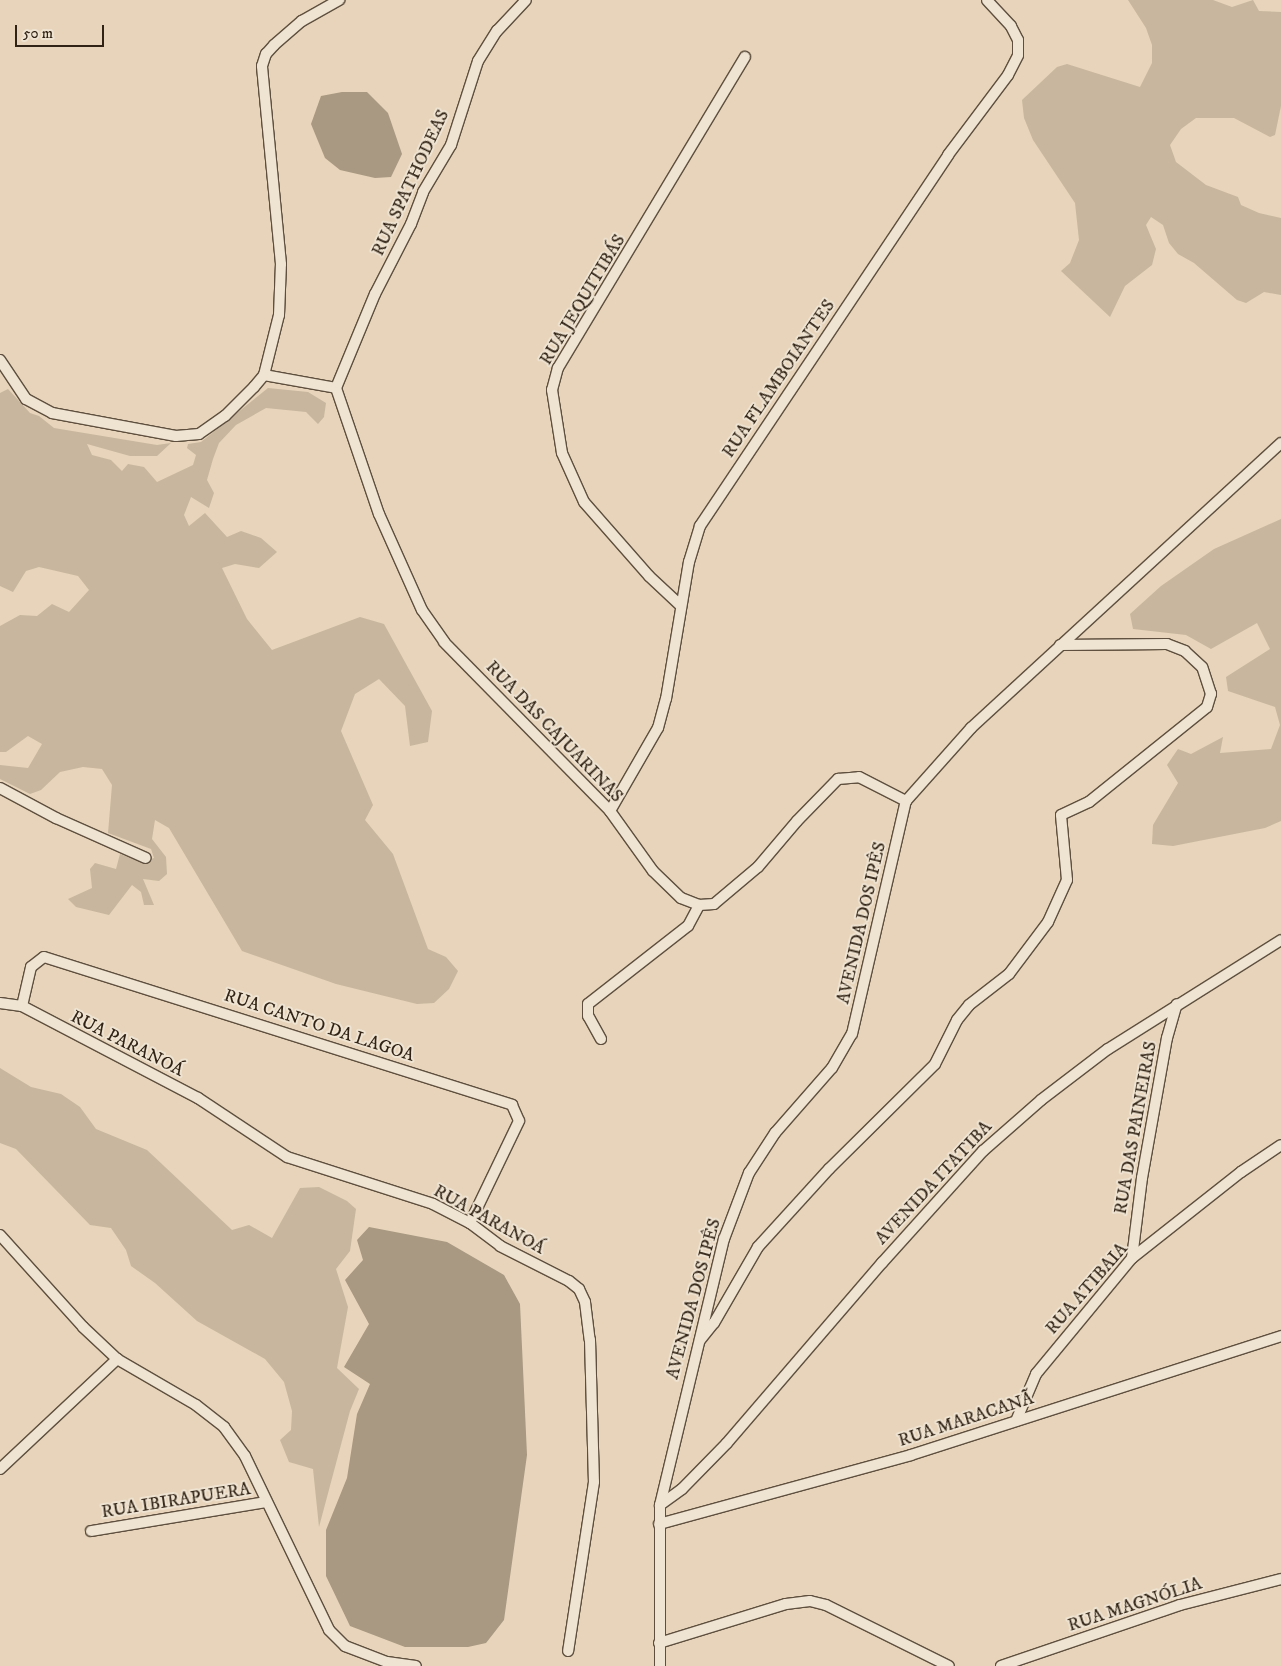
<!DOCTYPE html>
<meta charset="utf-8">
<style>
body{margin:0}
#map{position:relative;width:1281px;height:1666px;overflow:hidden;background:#e7d4ba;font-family:"IM FELL DW Pica",serif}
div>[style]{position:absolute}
.green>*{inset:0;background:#c8b69e}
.water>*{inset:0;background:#a99882}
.roads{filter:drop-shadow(1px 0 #5e4f3e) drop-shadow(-1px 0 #5e4f3e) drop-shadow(0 1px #5e4f3e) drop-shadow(0 -1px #5e4f3e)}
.street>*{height:10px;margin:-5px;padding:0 5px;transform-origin:5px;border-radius:5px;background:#efe3d2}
span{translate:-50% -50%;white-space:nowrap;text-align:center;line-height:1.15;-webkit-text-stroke:4px #efe3d2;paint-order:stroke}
.street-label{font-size:18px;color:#302315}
.scale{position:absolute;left:15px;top:25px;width:89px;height:22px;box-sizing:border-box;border:2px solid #302315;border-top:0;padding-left:6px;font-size:15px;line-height:18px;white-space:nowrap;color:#302315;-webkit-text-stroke:4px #efe3d2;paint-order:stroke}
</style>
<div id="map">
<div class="green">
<i style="clip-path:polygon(1128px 0,1213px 0,1232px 7px,1253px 0,1259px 11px,1281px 12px,1281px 106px,1275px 135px,1270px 137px,1234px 118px,1196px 118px,1181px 129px,1170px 145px,1176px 162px,1206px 185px,1238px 197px,1241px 205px,1259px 213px,1281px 218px,1281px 295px,1264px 292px,1246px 303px,1237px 300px,1194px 263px,1178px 254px,1169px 243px,1163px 225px,1151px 217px,1146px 225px,1156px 249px,1152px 265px,1125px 286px,1110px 317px,1061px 271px,1070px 263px,1079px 240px,1075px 203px,1033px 140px,1024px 118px,1022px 100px,1057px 67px,1067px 64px,1140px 87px,1152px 63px,1152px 45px,1146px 28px)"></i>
<i style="clip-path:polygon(268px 388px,308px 392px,326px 403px,324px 417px,318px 424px,306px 412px,266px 408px,236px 425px,219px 443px,213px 459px,207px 480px,214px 493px,209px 508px,191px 497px,184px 515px,189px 526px,205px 513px,227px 537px,241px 531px,261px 538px,277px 552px,259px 568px,235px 564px,222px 568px,247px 619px,272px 650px,360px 617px,384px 624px,432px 711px,428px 742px,410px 746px,405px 706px,379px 679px,355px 694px,341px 731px,373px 805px,365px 820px,393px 854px,428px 949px,446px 957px,458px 971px,449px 989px,434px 1003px,417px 1004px,336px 984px,242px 951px,169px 828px,155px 820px,152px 839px,166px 857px,167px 874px,159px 881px,143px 879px,154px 905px,144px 905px,141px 892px,132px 885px,109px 915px,76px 907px,68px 899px,92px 888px,90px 869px,95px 863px,116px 869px,120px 854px,141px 862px,154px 858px,151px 849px,108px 833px,112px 785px,102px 769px,83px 767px,60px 772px,41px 790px,30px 794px,0 779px,0 765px,28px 768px,42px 744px,28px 736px,6px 752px,0 752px,0 626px,20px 615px,37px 616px,52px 604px,69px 612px,89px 590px,78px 576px,39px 567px,26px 571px,13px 592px,0 586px,0 393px,8px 389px,30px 413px,39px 416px,54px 428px,157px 445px,171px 443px,157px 456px,130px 456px,87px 444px,92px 455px,111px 460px,122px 471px,128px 464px,144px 467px,157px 482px,193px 465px,196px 455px,187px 448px,188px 444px,201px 442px)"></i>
<i style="clip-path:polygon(1281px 519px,1281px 821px,1265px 828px,1173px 846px,1152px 844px,1153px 825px,1178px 783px,1167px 765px,1178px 749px,1191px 754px,1223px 737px,1220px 753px,1271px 749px,1280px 725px,1275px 707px,1228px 691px,1226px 677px,1270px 649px,1257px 623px,1211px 649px,1186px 635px,1133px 629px,1130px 614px,1161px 586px,1214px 549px)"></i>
<i style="clip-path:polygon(0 1068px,31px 1087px,61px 1094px,80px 1107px,96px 1129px,147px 1150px,232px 1230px,249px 1225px,272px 1238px,300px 1188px,319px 1187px,347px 1201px,356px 1209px,350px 1251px,336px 1269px,348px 1307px,337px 1368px,359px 1389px,350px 1411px,319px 1527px,313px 1469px,289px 1462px,280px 1440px,291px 1430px,292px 1411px,284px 1382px,265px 1359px,197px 1321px,155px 1283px,131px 1266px,126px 1250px,111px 1228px,90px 1225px,16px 1149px,0 1143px)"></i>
</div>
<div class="water">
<i style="clip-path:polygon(342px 92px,367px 92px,388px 113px,402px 154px,391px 177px,375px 178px,340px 170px,325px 158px,311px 124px,321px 96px)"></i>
<i style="clip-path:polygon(369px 1227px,447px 1242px,504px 1275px,520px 1304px,527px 1455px,504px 1620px,486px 1643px,468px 1647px,405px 1647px,350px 1626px,326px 1576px,326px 1530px,347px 1478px,357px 1414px,370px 1384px,344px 1367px,369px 1324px,345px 1280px,363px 1260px,357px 1240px)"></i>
</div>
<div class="roads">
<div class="street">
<i style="left:0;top:360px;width:47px;rotate:56.3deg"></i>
<i style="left:26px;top:399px;width:30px;rotate:28deg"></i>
<i style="left:52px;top:413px;width:126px;rotate:10.5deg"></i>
<i style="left:176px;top:436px;width:23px;rotate:-5deg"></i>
<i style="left:199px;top:434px;width:32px;rotate:-35deg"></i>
<i style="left:225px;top:416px;width:41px;rotate:-45deg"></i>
<i style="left:254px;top:387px;width:16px;rotate:-50deg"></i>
<i style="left:264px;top:375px;width:62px;rotate:-76deg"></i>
<i style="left:279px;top:315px;width:51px;rotate:-87.8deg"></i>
<i style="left:281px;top:264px;width:199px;rotate:-95.5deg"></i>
<i style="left:262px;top:66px;width:13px;rotate:-72deg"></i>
<i style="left:266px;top:54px;width:12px;rotate:-48deg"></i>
<i style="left:274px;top:45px;width:37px;rotate:-41deg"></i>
<i style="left:302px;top:21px;width:43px;rotate:-29.6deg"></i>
<i style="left:264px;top:375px;width:73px;rotate:10.2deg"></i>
<i style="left:336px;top:388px;width:133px;rotate:71.2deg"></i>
<i style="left:379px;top:514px;width:105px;rotate:65.9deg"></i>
<i style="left:422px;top:610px;width:39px;rotate:55deg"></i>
<i style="left:444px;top:642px;width:237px;rotate:45.5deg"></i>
<i style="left:610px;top:811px;width:74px;rotate:54.4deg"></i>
<i style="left:653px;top:871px;width:39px;rotate:44deg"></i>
<i style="left:681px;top:898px;width:19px;rotate:21deg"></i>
<i style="left:699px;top:905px;width:15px;rotate:-4deg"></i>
<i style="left:714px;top:904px;width:57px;rotate:-40.1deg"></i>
<i style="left:758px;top:867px;width:60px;rotate:-49.7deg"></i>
<i style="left:797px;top:821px;width:59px;rotate:-45.7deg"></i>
<i style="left:838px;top:779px;width:21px;rotate:-5deg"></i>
<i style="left:859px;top:777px;width:53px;rotate:27.1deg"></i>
<i style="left:336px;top:388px;width:102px;rotate:-67.5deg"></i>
<i style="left:375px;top:294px;width:79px;rotate:-62.8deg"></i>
<i style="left:411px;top:224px;width:34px;rotate:-69deg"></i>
<i style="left:423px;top:192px;width:55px;rotate:-59.2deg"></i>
<i style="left:451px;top:145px;width:88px;rotate:-72.2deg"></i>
<i style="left:478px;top:61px;width:36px;rotate:-58deg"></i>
<i style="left:497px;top:31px;width:42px;rotate:-46.9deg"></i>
<i style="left:680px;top:605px;width:42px;rotate:-136.9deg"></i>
<i style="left:649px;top:576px;width:98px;rotate:-131.3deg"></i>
<i style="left:584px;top:502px;width:54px;rotate:-114.2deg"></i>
<i style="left:562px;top:453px;width:64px;rotate:-99deg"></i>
<i style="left:552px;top:390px;width:23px;rotate:-75deg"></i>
<i style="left:558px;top:368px;width:363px;rotate:-59deg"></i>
<i style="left:0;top:788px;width:64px;rotate:28.2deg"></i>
<i style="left:56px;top:818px;width:98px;rotate:24deg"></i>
<i style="left:610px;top:811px;width:96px;rotate:-60deg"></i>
<i style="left:658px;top:728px;width:30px;rotate:-75deg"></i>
<i style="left:666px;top:699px;width:139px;rotate:-80.5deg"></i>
<i style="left:689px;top:562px;width:38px;rotate:-73deg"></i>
<i style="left:700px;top:526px;width:446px;rotate:-56.2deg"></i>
<i style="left:948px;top:155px;width:100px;rotate:-53.1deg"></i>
<i style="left:1008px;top:75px;width:22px;rotate:-63deg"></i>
<i style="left:1018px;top:55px;width:15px;rotate:-90deg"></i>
<i style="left:1018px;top:40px;width:16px;rotate:-117deg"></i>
<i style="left:1011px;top:26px;width:35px;rotate:-133deg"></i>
<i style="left:0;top:1003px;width:22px;rotate:8deg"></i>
<i style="left:22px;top:1006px;width:199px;rotate:27.6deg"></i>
<i style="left:198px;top:1098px;width:107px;rotate:33.5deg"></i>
<i style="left:287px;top:1157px;width:153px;rotate:17.8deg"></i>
<i style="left:433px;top:1204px;width:42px;rotate:27.2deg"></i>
<i style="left:470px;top:1223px;width:38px;rotate:37deg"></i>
<i style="left:500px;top:1246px;width:77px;rotate:26.9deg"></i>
<i style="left:569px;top:1281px;width:13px;rotate:39deg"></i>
<i style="left:579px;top:1289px;width:14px;rotate:65deg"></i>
<i style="left:585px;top:1302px;width:38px;rotate:83deg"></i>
<i style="left:590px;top:1340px;width:142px;rotate:88.4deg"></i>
<i style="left:594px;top:1482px;width:171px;rotate:98.7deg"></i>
<i style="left:22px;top:1006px;width:40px;rotate:-77deg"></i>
<i style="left:31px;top:967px;width:16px;rotate:-38deg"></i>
<i style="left:44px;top:957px;width:491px;rotate:17.5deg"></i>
<i style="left:512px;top:1105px;width:17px;rotate:66deg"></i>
<i style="left:519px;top:1121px;width:113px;rotate:115.7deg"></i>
<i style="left:601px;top:1039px;width:26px;rotate:-119deg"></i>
<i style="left:588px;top:1016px;width:12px;rotate:-90deg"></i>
<i style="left:588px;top:1004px;width:127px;rotate:-38deg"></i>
<i style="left:688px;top:926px;width:24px;rotate:-62deg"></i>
<i style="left:0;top:1235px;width:124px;rotate:47.9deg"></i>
<i style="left:83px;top:1327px;width:47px;rotate:43.3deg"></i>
<i style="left:117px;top:1359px;width:91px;rotate:30.2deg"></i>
<i style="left:196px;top:1405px;width:36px;rotate:38deg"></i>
<i style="left:224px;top:1427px;width:36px;rotate:54deg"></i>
<i style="left:245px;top:1456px;width:193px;rotate:64.2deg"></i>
<i style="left:329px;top:1630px;width:23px;rotate:45deg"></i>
<i style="left:345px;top:1646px;width:45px;rotate:20.9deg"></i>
<i style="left:387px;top:1662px;width:29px;rotate:8deg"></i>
<i style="left:1132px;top:1258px;width:81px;rotate:-82.9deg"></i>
<i style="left:1142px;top:1178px;width:142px;rotate:-79.9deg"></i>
<i style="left:1167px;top:1038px;width:35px;rotate:-74deg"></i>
<i style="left:700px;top:1340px;width:22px;rotate:-51deg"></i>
<i style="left:714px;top:1323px;width:88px;rotate:-59.9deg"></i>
<i style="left:758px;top:1247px;width:105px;rotate:-47.7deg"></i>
<i style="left:829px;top:1169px;width:149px;rotate:-44.7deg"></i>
<i style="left:935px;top:1064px;width:49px;rotate:-63.4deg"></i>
<i style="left:957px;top:1020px;width:19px;rotate:-51deg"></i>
<i style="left:969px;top:1005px;width:51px;rotate:-37.8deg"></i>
<i style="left:1009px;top:974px;width:65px;rotate:-53.1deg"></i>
<i style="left:1048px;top:922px;width:46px;rotate:-65.7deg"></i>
<i style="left:1067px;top:880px;width:65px;rotate:-95.3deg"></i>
<i style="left:1061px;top:815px;width:31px;rotate:-25deg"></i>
<i style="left:1089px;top:802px;width:151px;rotate:-38.8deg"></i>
<i style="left:1207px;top:707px;width:14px;rotate:-73deg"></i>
<i style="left:1211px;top:694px;width:28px;rotate:-108deg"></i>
<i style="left:1202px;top:667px;width:23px;rotate:-137deg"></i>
<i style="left:1185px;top:651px;width:19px;rotate:-159deg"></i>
<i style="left:1167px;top:644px;width:107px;rotate:179.5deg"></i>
<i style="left:1016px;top:1421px;width:51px;rotate:-66.9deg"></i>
<i style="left:1036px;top:1374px;width:151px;rotate:-50.4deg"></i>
<i style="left:1132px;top:1258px;width:139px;rotate:-38.3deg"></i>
<i style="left:1241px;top:1172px;width:48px;rotate:-34deg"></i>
<i style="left:0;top:1469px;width:161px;rotate:-43.2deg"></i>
<i style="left:660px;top:1505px;width:27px;rotate:-36deg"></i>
<i style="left:682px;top:1489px;width:64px;rotate:-45.6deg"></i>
<i style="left:727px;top:1443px;width:238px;rotate:-49.3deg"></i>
<i style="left:882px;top:1263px;width:151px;rotate:-48deg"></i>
<i style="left:983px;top:1151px;width:77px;rotate:-41.3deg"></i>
<i style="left:1041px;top:1100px;width:84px;rotate:-37.3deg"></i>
<i style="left:1108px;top:1049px;width:204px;rotate:-32.2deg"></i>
<i style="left:659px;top:1524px;width:261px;rotate:-15.3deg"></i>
<i style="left:911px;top:1455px;width:389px;rotate:-17.8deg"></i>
<i style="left:91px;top:1531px;width:177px;rotate:-9.4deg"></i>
<i style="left:659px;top:1643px;width:133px;rotate:-17.1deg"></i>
<i style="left:786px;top:1604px;width:24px;rotate:-7deg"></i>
<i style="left:810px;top:1601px;width:16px;rotate:14deg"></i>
<i style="left:826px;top:1605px;width:137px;rotate:26.4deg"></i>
<i style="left:660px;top:1666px;width:161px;rotate:-90deg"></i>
<i style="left:660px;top:1505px;width:274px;rotate:-76.5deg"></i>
<i style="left:724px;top:1239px;width:71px;rotate:-69.3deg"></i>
<i style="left:749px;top:1173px;width:48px;rotate:-57deg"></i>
<i style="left:775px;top:1133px;width:86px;rotate:-48.8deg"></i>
<i style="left:832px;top:1068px;width:39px;rotate:-60deg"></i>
<i style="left:852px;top:1034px;width:239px;rotate:-77deg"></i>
<i style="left:906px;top:801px;width:98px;rotate:-48.3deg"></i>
<i style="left:971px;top:728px;width:421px;rotate:-42.6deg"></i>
<i style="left:1001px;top:1666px;width:189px;rotate:-18.8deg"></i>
<i style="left:1180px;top:1605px;width:104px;rotate:-14.4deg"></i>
</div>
</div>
<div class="street-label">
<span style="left:411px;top:183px;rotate:-65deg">RUA SPATHODEAS</span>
<span style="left:583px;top:300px;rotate:-59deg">RUA JEQUITIBÁS</span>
<span style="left:779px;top:379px;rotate:-56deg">RUA FLAMBOIANTES</span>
<span style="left:554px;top:732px;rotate:46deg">RUA DAS CAJUARINAS</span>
<span style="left:862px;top:923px;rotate:-77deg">AVENIDA DOS IPÊS</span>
<span style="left:319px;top:1026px;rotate:18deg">RUA CANTO DA LAGOA</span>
<span style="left:127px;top:1044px;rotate:27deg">RUA PARANOÁ</span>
<span style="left:1136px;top:1128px;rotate:-80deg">RUA DAS PAINEIRAS</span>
<span style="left:934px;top:1183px;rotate:-47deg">AVENIDA ITATIBA</span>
<span style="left:489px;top:1220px;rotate:29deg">RUA PARANOÁ</span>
<span style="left:1087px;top:1289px;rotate:-49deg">RUA ATIBAIA</span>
<span style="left:694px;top:1299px;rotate:-75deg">AVENIDA DOS IPÊS</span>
<span style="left:966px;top:1420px;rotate:-18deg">RUA MARACANÃ</span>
<span style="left:176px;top:1501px;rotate:-9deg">RUA IBIRAPUERA</span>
<span style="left:1135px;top:1605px;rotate:-18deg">RUA MAGNÓLIA</span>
</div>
<div class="scale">50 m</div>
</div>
